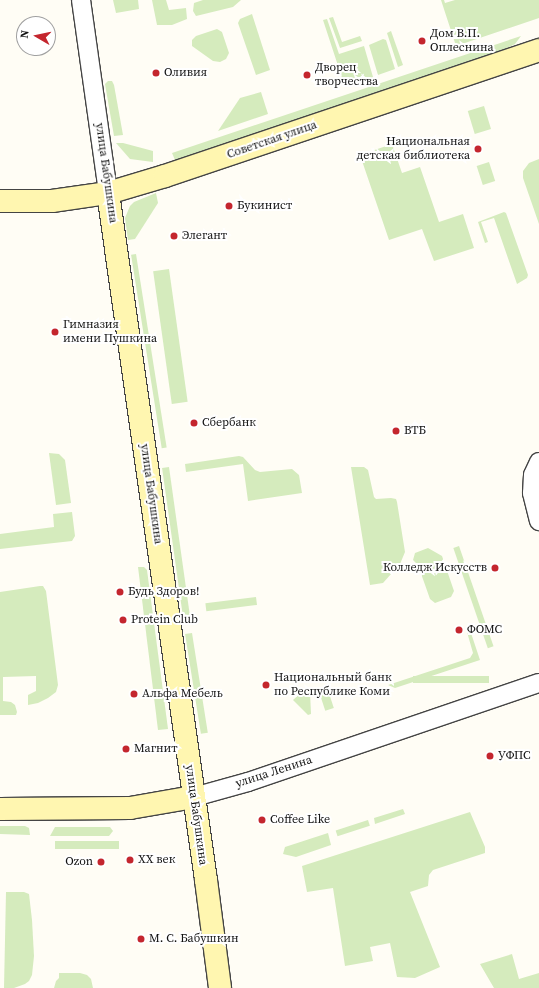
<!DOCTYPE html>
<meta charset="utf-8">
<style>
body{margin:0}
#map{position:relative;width:539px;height:988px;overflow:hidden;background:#fffdf5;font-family:"Source Serif 4",serif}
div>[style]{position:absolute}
.green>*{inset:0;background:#d5ebbd;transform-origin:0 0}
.roads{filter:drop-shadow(1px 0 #444) drop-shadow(-1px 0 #444) drop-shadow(0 1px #444) drop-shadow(0 -1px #444)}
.street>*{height:18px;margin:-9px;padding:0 9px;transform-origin:9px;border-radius:9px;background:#fff}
.secondary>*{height:22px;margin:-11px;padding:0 11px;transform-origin:11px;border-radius:11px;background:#fff6b0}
.dots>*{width:11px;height:11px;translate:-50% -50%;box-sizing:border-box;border:2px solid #fff;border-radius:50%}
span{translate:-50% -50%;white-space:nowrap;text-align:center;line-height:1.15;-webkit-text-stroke:4px #fff;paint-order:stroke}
.poi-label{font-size:12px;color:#111}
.left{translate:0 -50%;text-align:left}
.right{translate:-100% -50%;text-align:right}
.street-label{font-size:12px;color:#111}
.north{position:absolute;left:16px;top:16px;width:40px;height:40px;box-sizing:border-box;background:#fff;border:1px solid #a0a0a0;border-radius:50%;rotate:279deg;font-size:11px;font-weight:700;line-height:16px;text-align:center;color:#111}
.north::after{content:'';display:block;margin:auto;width:14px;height:18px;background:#c4262e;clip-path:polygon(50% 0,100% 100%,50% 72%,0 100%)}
</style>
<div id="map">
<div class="green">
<i style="clip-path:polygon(113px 0,138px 0,139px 9px,116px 13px)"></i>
<i style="clip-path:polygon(152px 0,166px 0,169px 10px,186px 8px,187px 19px,172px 25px,157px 25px)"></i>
<i style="clip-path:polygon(203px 0,241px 0,233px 7px,196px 16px,193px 11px,194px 3px)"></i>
<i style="clip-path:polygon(441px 0,444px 0,445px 3px,455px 0,539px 0,539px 18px,456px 46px)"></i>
<i style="clip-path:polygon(252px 14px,270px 70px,256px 75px,238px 23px,240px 19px)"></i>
<i style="clip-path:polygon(333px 17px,342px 42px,360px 36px,362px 41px,340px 48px,329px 18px)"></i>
<i style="clip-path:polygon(327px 19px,339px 54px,364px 46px,373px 77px,345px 87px,323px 20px)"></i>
<i style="clip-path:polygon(217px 29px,222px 32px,229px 53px,226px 59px,220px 62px,213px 61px,192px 46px,192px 40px,196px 36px)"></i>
<i style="clip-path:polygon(391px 31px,403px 65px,398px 67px,387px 33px)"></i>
<i style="clip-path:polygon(521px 36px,515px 44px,503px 50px,175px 160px,172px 153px)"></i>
<i style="clip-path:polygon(383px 39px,386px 40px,395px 69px,378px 75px,369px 45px)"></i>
<i style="clip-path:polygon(108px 81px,112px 81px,114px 85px,123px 135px,114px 136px,105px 84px)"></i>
<i style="clip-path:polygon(261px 92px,268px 114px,218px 131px,240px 98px)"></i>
<i style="left:484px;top:106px;width:24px;height:17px;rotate:73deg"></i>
<i style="clip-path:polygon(116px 143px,123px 143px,153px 151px,153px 162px,130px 159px)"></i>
<i style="clip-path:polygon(392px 144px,402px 173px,420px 167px,439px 222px,463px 214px,474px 248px,434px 261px,422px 229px,389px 240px,360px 155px)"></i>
<i style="clip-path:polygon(539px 159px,539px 224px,523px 178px,523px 171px,529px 163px)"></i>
<i style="left:489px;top:162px;width:20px;height:13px;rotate:72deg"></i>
<i style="clip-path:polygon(156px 193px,158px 203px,135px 239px,128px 240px,125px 218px,130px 206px,134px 202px)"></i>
<i style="clip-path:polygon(504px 212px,506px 213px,528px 275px,527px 278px,517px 284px,494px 218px,481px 222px,488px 242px,485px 243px,478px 222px)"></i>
<i style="left:136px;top:254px;width:196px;height:5px;rotate:81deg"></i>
<i style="left:169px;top:269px;width:134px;height:16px;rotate:82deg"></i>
<i style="clip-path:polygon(49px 453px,59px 454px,65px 460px,71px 503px,56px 505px)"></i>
<i style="clip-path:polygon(239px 456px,243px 457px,255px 470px,260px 472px,292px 469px,299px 475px,302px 493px,248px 501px,243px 464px,186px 472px,185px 464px)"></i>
<i style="left:169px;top:467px;width:153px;height:7px;rotate:82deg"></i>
<i style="clip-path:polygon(351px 467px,364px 467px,368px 470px,374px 497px,376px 499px,391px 498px,396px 499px,397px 502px,405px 552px,400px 564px,383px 583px,370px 585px)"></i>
<i style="clip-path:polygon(72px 512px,75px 536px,72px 541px,0 549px,0 534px,54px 527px,53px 514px)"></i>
<i style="left:459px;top:546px;width:106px;height:6px;rotate:71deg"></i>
<i style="clip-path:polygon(428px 548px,442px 556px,454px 591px,451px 597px,435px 603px,430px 599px,418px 565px,413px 560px,415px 553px)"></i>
<i style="clip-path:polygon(138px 567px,144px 567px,147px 570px,168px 729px,158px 730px)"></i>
<i style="clip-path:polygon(40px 586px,43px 586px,46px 591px,58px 685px,56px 692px,48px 698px,38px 703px,28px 705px,28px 695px,36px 691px,36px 676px,3px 677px,3px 701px,11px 702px,15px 705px,17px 712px,16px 715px,0 715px,0 592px)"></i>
<i style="left:256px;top:597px;width:8px;height:51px;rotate:83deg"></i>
<i style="clip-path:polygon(470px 630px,480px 660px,395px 688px,388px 685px,470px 658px,473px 653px,467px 632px)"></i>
<i style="left:192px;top:633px;width:101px;height:7px;rotate:81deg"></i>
<i style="left:489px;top:676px;width:7px;height:76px;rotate:90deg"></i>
<i style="left:327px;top:687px;width:22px;height:9px;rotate:72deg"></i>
<i style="clip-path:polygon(302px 692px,310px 692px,311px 714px,308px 715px,293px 700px)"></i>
<i style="clip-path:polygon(403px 809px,405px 814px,375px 824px,374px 818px)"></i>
<i style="clip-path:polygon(470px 812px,485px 847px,485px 853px,433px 870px,429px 875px,428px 886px,410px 892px,440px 967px,415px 978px,397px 977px,390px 943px,370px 947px,373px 961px,345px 966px,333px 888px,307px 892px,302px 866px)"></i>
<i style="left:368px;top:820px;width:6px;height:34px;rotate:72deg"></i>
<i style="clip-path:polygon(0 826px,25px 826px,29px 828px,30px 835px,0 834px)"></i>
<i style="clip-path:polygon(55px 827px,110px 827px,113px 831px,109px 836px,50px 836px)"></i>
<i style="clip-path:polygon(328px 833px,331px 845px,296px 857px,283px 854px,285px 847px)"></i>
<i style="left:119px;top:841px;width:8px;height:64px;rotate:90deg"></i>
<i style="clip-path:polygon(6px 892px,24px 892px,29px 894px,32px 920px,34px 956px,32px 975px,29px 981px,25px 984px,14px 988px,4px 988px)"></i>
<i style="clip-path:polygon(512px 954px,519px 979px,539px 973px,539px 988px,494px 988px,480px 964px)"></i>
<i style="clip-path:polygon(59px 973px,80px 973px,87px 975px,91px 979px,93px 988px,54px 988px,56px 981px,59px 978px)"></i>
</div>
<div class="roads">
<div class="street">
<i style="left:81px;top:0;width:195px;rotate:82deg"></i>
<i style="left:539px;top:462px;width:14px;rotate:115deg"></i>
<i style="left:533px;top:475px;width:18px;rotate:93deg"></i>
<i style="left:532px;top:493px;width:29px;rotate:76deg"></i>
<i style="left:194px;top:797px;width:56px;rotate:-15.5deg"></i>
<i style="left:248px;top:782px;width:307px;rotate:-18.8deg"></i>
</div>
<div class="secondary">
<i style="left:108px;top:193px;width:694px;rotate:81.88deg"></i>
<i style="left:206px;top:880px;width:109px;rotate:82.6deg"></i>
<i style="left:0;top:201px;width:52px"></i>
<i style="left:52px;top:201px;width:57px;rotate:-8.1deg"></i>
<i style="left:108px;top:193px;width:59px;rotate:-16.6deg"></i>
<i style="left:165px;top:176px;width:395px;rotate:-18.6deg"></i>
<i style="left:0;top:809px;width:130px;rotate:-0.4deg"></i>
<i style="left:130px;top:808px;width:65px;rotate:-9.8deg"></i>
</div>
</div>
<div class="dots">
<i style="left:422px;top:41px;background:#c4262e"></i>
<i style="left:156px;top:73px;background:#c4262e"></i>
<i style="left:307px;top:75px;background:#c4262e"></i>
<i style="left:478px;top:149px;background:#c4262e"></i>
<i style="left:229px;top:206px;background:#c4262e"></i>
<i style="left:174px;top:236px;background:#c4262e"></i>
<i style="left:55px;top:332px;background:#c4262e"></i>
<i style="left:194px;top:423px;background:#c4262e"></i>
<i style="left:396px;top:431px;background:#c4262e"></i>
<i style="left:495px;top:568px;background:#c4262e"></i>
<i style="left:120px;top:592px;background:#c4262e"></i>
<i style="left:123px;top:620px;background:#c4262e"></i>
<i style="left:459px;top:630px;background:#c4262e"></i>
<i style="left:266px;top:685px;background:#c4262e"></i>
<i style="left:134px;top:694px;background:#c4262e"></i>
<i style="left:126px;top:749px;background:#c4262e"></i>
<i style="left:490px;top:756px;background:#c4262e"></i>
<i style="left:262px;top:820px;background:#c4262e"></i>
<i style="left:130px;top:860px;background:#c4262e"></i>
<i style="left:101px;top:862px;background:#c4262e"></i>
<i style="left:141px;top:939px;background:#c4262e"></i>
</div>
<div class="poi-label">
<span class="left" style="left:430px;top:41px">Дом В.П.<br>Оплеснина</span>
<span class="left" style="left:315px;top:75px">Дворец<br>творчества</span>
<span class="left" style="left:164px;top:73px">Оливия</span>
<span class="right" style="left:470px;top:149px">Национальная<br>детская библиотека</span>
<span class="left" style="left:237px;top:206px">Букинист</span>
<span class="left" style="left:182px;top:236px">Элегант</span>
<span class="left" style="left:63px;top:332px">Гимназия<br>имени Пушкина</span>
<span class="left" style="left:202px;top:423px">Сбербанк</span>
<span class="left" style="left:404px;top:431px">ВТБ</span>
<span class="right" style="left:487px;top:568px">Колледж Искусств</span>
<span class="left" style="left:128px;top:592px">Будь Здоров!</span>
<span class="left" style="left:131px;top:620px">Protein Club</span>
<span class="left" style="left:467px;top:630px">ФОМС</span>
<span class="left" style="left:274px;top:685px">Национальный банк<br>по Республике Коми</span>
<span class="left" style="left:142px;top:694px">Альфа Мебель</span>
<span class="left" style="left:134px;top:749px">Магнит</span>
<span class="left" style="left:498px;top:756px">УФПС</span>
<span class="left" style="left:270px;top:820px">Coffee Like</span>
<span class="left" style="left:138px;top:860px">XX век</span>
<span class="right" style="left:93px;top:862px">Ozon</span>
<span class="left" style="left:149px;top:939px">М. С. Бабушкин</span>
</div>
<div class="street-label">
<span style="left:272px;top:140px;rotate:-19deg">Советская улица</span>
<span style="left:106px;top:173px;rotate:82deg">улица Бабушкина</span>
<span style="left:151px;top:494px;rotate:82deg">улица Бабушкина</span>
<span style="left:274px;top:772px;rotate:-18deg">улица Ленина</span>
<span style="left:196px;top:815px;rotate:82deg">улица Бабушкина</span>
</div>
<div class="north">N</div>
</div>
